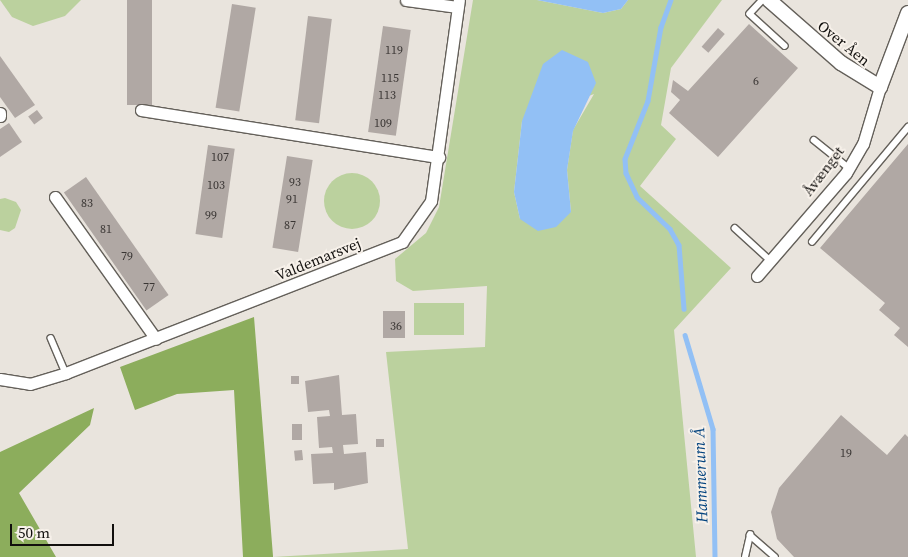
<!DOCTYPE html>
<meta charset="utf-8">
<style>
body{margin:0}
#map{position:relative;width:908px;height:557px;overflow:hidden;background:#e9e4dd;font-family:"Source Serif 4",serif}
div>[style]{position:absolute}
.green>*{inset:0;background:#bbd19e;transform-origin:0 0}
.round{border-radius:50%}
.forest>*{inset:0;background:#8cad5c}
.water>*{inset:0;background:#92c0f5}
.stream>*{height:4.5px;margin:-2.25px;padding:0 2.25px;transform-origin:2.25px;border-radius:2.25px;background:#92c0f5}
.building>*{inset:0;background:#b0a8a4;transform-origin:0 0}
.roads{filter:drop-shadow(1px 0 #64605a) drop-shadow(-1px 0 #64605a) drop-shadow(0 1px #64605a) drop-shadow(0 -1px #64605a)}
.service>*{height:5.5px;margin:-2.75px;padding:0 2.75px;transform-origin:2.75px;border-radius:2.75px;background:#fff}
.minor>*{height:11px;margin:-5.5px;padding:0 5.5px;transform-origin:5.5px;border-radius:5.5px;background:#fff}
.tertiary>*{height:14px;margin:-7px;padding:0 7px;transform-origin:7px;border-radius:7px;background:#fff}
span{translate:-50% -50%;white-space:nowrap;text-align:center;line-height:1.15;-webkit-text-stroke:4px #f7f1ea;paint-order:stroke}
.number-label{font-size:12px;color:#393533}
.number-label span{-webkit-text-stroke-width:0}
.street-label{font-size:15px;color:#110f0d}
.water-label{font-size:16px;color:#04447f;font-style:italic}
.scale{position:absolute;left:10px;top:524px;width:104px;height:22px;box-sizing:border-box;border:2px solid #110f0d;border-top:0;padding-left:6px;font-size:15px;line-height:18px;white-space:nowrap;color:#110f0d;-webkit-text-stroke:4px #f7f1ea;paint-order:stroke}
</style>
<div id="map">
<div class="green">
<i style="clip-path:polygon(0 0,81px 0,65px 16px,33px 26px,12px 17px)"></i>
<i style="clip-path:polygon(evenodd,473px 0,537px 0,603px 13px,621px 9px,628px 0,722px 0,671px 68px,661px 125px,676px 139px,640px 186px,731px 268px,674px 330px,696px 557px,273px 557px,408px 549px,386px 352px,485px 347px,487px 286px,413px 291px,396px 281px,395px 259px,426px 233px,439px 207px,473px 0,594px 94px,573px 130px,567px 170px,571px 212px,520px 219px,514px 192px,522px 121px,594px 94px)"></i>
<i class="round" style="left:324px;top:173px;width:56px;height:56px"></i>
<i style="clip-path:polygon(5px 198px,16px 202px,21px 210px,15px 228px,9px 232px,0 230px,0 199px)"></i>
<i style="left:414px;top:303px;width:50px;height:32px"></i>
</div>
<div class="forest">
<i style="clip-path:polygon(254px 317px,273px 556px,273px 557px,243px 557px,234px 390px,177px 394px,135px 410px,120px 367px)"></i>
<i style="clip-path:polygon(94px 408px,90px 425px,19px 493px,56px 557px,0 557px,0 452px)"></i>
</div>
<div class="water">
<i style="clip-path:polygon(537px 0,628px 0,621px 9px,603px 13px)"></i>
<i style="clip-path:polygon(562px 50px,588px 62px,596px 83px,573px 131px,567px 170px,571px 212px,556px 227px,538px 231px,520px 219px,514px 192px,522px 121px,543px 64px)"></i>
</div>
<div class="stream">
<i style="left:671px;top:0;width:29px;rotate:110deg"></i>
<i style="left:661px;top:27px;width:75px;rotate:100deg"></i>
<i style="left:648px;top:101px;width:62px;rotate:111.6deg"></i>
<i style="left:625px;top:159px;width:14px;rotate:86deg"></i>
<i style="left:626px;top:173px;width:26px;rotate:65deg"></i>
<i style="left:637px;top:197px;width:46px;rotate:44.1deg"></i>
<i style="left:670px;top:229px;width:18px;rotate:61deg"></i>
<i style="left:679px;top:245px;width:64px;rotate:85.5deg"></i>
<i style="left:685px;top:335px;width:98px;rotate:73.4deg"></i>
<i style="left:713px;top:429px;width:128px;rotate:89.1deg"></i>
</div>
<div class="building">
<i style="left:127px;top:0;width:25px;height:105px"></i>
<i style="left:232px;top:4px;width:24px;height:105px;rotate:9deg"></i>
<i style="left:308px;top:16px;width:24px;height:105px;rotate:7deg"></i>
<i style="clip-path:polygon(749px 24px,798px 68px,718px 157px,669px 113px,680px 100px,671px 92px,673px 80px,688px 91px)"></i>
<i style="left:383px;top:26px;width:28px;height:107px;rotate:8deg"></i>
<i style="left:718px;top:28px;width:9px;height:25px;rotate:41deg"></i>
<i style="clip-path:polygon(0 56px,35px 105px,15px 118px,0 97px)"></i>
<i style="left:37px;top:110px;width:10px;height:11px;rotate:53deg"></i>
<i style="clip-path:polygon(9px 123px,22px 142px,0 157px,0 129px)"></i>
<i style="clip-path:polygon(908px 144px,908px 347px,894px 335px,900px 328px,879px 310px,885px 303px,820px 248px)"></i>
<i style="left:208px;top:145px;width:27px;height:90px;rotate:8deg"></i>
<i style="left:287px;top:156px;width:26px;height:93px;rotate:9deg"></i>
<i style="left:86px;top:177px;width:144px;height:27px;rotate:55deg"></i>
<i style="left:383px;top:311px;width:22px;height:27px"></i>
<i style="clip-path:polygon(339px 375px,342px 415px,356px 414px,358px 444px,343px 445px,344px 454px,366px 452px,368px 483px,334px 490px,334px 483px,313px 484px,311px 454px,333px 453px,332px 447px,319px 448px,317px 417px,330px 416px,329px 410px,308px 412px,305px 381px)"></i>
<i style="left:291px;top:376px;width:8px;height:8px"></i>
<i style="clip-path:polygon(841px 415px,887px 455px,905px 434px,908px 437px,908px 557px,794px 557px,777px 539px,771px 512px,779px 488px)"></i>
<i style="left:292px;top:424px;width:10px;height:16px"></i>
<i style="left:376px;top:439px;width:8px;height:8px"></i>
<i style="left:302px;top:450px;width:10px;height:8px;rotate:84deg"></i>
</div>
<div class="roads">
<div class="service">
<i style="left:763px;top:0;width:19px;rotate:133deg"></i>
<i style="left:750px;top:14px;width:47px;rotate:42.4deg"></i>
<i style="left:814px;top:140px;width:45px;rotate:38.7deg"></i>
<i style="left:735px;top:228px;width:49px;rotate:42.5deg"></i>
<i style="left:812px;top:242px;width:150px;rotate:-50.1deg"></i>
<i style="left:51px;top:338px;width:38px;rotate:67deg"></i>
<i style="left:745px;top:557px;width:23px;rotate:-77deg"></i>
<i style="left:750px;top:535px;width:33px;rotate:41deg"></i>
</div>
<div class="minor">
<i style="left:406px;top:0;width:52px;rotate:7.7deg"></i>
<i style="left:141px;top:110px;width:302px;rotate:9deg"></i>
<i style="left:0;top:113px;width:3px;rotate:90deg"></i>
<i style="left:55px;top:197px;width:174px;rotate:54.6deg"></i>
<i style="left:757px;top:276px;width:136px;rotate:-49.2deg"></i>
<i style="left:846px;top:173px;width:34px;rotate:-60deg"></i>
<i style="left:863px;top:144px;width:59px;rotate:-73.4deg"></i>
<i style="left:0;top:379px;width:30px;rotate:9deg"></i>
<i style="left:30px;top:384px;width:38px;rotate:-17deg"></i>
<i style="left:66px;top:373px;width:361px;rotate:-21.3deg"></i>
<i style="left:402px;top:242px;width:50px;rotate:-54.7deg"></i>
<i style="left:431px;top:201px;width:203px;rotate:-82.1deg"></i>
</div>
<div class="tertiary">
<i style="left:769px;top:0;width:96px;rotate:41.2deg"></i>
<i style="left:841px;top:63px;width:46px;rotate:31.6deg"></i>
<i style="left:880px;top:87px;width:79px;rotate:-69.3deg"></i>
</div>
</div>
<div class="number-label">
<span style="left:394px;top:51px">119</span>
<span style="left:390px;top:79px">115</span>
<span style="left:756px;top:82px">6</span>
<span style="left:387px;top:96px">113</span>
<span style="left:383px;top:124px">109</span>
<span style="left:220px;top:158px">107</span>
<span style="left:295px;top:183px">93</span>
<span style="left:216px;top:186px">103</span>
<span style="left:292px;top:200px">91</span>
<span style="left:87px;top:204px">83</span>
<span style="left:211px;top:216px">99</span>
<span style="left:290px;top:226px">87</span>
<span style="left:106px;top:230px">81</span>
<span style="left:127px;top:257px">79</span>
<span style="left:149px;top:288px">77</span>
<span style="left:396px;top:327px">36</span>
<span style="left:846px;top:454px">19</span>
</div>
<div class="street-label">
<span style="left:844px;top:43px;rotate:39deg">Over Åen</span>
<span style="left:823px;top:171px;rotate:-53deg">Åvænget</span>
<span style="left:318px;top:259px;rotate:-22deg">Valdemarsvej</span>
</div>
<div class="water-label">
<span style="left:700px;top:475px;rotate:-92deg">Hammerum Å</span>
</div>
<div class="scale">50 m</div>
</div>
